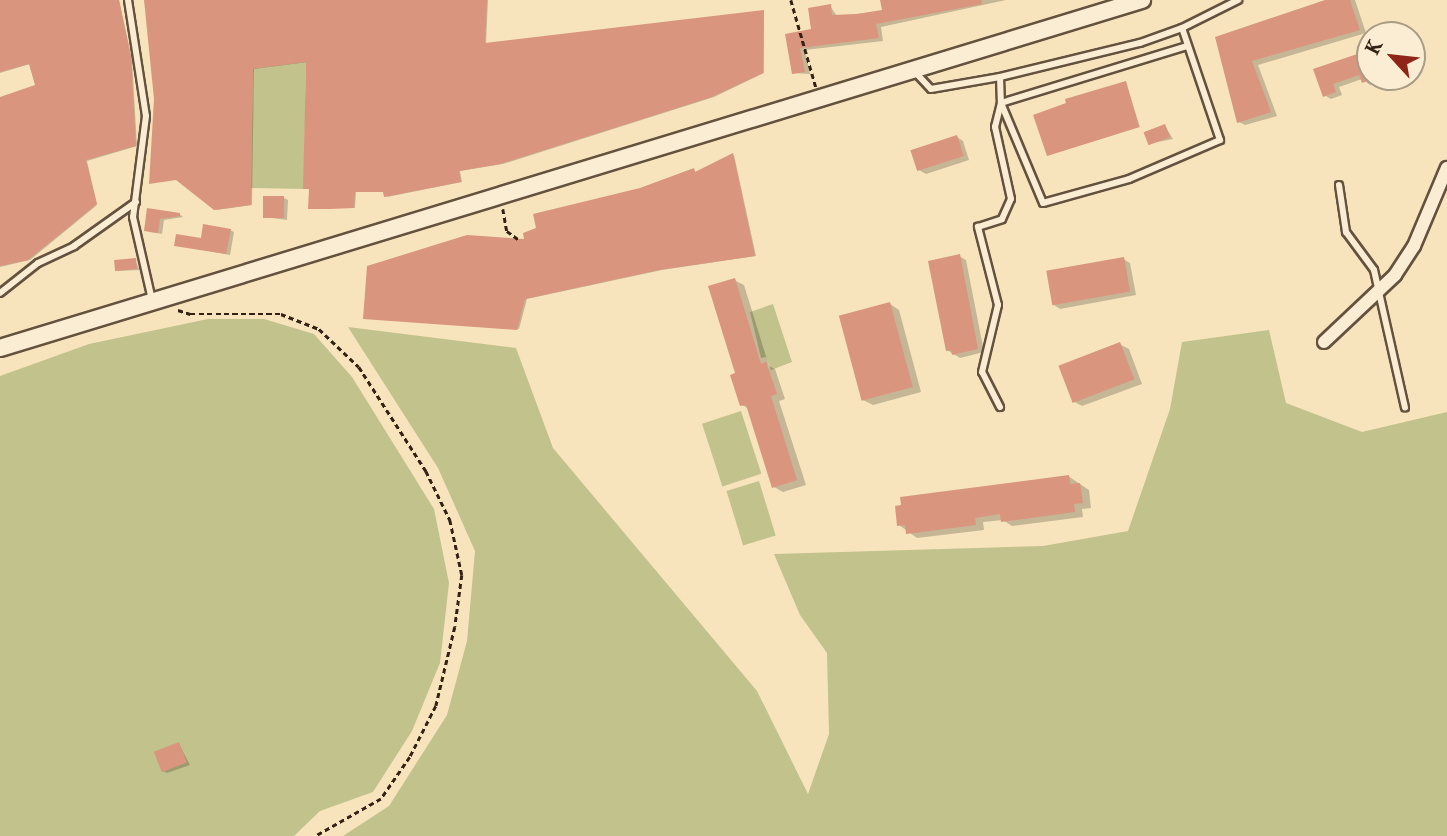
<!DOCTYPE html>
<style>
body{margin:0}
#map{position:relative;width:1447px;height:836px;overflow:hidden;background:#f7e4bc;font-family:"IM FELL Double Pica",serif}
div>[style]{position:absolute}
.green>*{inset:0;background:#c2c28d;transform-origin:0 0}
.shadow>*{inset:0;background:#0003}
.building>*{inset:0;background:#d9957d;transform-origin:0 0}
.path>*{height:2.5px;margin-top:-1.25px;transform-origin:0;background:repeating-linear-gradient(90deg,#332115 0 5px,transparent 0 8.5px)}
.roads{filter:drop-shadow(2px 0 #64523f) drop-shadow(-2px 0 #64523f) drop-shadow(0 2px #64523f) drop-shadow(0 -2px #64523f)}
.lane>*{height:6px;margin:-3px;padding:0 3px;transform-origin:3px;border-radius:3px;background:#faedd3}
.street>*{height:12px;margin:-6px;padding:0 6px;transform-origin:6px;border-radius:6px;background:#faedd3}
.secondary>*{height:16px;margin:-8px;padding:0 8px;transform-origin:8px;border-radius:8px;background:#faedd3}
span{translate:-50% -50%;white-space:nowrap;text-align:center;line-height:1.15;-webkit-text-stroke:7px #faedd3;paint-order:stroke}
.north{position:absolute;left:1356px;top:21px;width:70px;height:70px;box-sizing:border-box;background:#faedd3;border:2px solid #aa9b87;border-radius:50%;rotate:297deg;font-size:19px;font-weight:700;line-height:28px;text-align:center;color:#332115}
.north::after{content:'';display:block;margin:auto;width:24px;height:32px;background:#8f2418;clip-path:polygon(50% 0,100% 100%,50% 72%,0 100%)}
</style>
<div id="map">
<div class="green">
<i style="left:306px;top:62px;width:127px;height:53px;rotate:91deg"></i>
<i style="clip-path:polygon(773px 304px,792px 362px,771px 370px,766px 357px,761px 358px,750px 312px)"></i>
<i style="clip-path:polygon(208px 319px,264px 319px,314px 334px,352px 377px,434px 509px,449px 583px,440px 663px,412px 731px,373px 792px,320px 811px,294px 836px,0 836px,0 376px,89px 344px)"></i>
<i style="clip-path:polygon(348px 327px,516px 348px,553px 448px,757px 691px,808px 794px,829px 734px,827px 653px,800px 615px,774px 554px,1043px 546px,1128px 531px,1170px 409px,1182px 342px,1269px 330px,1286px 403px,1362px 432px,1447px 412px,1447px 836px,343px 836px,389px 806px,447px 715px,467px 641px,475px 551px,438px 468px)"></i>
<i style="left:741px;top:411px;width:66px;height:41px;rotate:72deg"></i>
<i style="left:759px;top:481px;width:57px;height:34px;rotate:73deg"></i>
</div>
<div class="shadow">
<i style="clip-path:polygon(0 0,119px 0,132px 59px,137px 146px,87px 161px,97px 205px,30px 260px,0 267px,0 99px,38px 86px,30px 64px,0 73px)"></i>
<i style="clip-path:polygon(146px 0,488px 0,486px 45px,764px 12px,764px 73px,714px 97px,503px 164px,460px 171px,462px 182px,387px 197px,385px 192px,356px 192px,355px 208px,311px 208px,308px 62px,254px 69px,252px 205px,217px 210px,179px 179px,156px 99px)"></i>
<i style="clip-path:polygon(882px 0,1006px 0,881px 27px,883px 41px,805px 50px,810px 74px,793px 73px,787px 35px,813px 30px,830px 6px,837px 16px,884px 11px)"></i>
<i style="clip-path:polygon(1330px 0,1355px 0,1366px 33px,1258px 65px,1277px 116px,1245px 125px,1239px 122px,1218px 38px)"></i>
<i style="clip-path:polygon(1366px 53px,1370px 77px,1380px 77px,1381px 81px,1370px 85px,1362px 79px,1339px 87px,1342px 95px,1331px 99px,1324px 95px,1316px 70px)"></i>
<i style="clip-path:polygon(1126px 83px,1140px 127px,1049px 155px)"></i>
<i style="clip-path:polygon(1165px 126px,1173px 139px,1148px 144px)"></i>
<i style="clip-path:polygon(957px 137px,963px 141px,969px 160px,926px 174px,919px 170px)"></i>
<i style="clip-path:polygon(734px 155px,756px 256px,662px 270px,527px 299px,519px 329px,365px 318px,641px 189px,694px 170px,696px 173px)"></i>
<i style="clip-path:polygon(284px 198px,288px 200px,287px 220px,264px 217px)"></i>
<i style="clip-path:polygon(149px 210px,179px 214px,183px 217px,164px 220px,162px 234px,150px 232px,146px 230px)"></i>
<i style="clip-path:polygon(230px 230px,234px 232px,230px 255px,176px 245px)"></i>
<i style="clip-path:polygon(959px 256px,966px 260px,984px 352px,960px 358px,947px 350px)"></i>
<i style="clip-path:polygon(1123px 259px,1130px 263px,1136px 295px,1060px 309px,1054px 305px)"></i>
<i style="clip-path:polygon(135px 260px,140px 270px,117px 271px)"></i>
<i style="clip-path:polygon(734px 280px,744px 285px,769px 366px,775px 369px,785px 399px,779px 401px,806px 485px,783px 492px,774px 487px,749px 409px,742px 405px)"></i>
<i style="clip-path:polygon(890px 304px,899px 310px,921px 392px,873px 405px,863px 400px)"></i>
<i style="clip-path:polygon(1119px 344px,1129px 349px,1142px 384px,1082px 406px,1073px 401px)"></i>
<i style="clip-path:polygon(1068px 476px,1089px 490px,1091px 508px,1082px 509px,1083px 517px,1012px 526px,1003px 520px,983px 522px,984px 530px,917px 538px,899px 525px)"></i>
<i style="clip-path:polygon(179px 744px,190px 765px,167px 773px,163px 771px)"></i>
</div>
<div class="building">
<i style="clip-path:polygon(0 0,119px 0,131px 57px,136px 146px,86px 160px,97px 204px,28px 260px,0 266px,0 97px,35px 85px,29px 64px,0 72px)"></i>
<i style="clip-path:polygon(144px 0,487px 0,485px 43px,764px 10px,763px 73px,712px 97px,500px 164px,459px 171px,461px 182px,384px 197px,383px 192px,355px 192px,354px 208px,330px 209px,308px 209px,309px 189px,303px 189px,306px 62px,253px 69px,251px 205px,214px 210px,176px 180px,149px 184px,154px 99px)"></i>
<i style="clip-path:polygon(880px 0,981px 0,982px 4px,876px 24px,879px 38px,800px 48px,805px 72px,792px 74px,785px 34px,811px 29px,808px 8px,831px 4px,832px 15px,857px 14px,882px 10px)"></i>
<i style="clip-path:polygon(1325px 0,1350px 0,1360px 30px,1252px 61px,1271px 112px,1237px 123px,1215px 37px)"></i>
<i style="clip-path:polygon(1366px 51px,1370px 80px,1362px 83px,1359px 75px,1333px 84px,1336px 92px,1323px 97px,1313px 69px)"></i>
<i style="clip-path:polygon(1126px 81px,1139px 127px,1047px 156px,1033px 115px,1066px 103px,1065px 99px)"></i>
<i style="left:1165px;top:124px;width:14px;height:23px;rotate:69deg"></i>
<i style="left:957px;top:135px;width:22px;height:49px;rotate:72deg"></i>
<i style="clip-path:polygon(733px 153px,755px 256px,659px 270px,525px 299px,517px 330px,363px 319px,367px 266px,467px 235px,524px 239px,523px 233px,536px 228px,533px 214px,640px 188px,694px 168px,695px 172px)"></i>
<i style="left:263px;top:196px;width:21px;height:22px"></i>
<i style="clip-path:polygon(147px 208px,180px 213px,180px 216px,160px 219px,158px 233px,144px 231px)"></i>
<i style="clip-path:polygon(203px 224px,231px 229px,226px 254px,174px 246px,176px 234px,201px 238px)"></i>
<i style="clip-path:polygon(960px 254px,978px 349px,952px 355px,951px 350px,946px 351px,928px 261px)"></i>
<i style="left:1124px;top:257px;width:35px;height:79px;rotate:80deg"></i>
<i style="left:136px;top:258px;width:11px;height:22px;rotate:85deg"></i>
<i style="clip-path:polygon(735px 278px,761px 364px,766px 362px,777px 394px,771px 396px,797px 480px,772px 488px,746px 405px,740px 406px,730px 375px,735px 373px,708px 286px)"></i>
<i style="left:890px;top:302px;width:88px;height:53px;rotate:75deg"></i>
<i style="left:1120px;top:342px;width:40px;height:66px;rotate:69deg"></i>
<i style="clip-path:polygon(1069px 475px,1070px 484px,1080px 483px,1083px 503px,1074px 504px,1075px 512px,1001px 522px,1000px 514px,975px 518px,976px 525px,906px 534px,905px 525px,897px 526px,895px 506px,901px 505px,900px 497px)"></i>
<i style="left:179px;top:742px;width:22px;height:27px;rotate:69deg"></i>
</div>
<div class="path">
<i style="left:791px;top:0;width:91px;rotate:74deg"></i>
<i style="left:503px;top:209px;width:22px;rotate:80deg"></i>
<i style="left:507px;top:231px;width:14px;rotate:36deg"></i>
<i style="left:178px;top:310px;width:13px;rotate:18deg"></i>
<i style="left:190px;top:314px;width:91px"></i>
<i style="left:281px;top:314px;width:41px;rotate:21.5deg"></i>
<i style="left:319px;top:329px;width:55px;rotate:43.5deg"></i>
<i style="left:359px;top:367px;width:124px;rotate:57.2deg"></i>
<i style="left:426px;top:471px;width:55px;rotate:63.9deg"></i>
<i style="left:450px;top:520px;width:56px;rotate:77.7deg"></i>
<i style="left:462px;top:575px;width:52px;rotate:97.7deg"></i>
<i style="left:455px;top:627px;width:81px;rotate:103.5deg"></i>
<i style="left:436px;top:706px;width:57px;rotate:117deg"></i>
<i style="left:410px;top:757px;width:51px;rotate:124.6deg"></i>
<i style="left:381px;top:799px;width:75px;rotate:150.4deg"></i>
</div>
<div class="roads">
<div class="lane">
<i style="left:128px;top:0;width:117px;rotate:81.2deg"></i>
<i style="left:146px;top:116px;width:102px;rotate:97.3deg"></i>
<i style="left:133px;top:217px;width:85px;rotate:77.1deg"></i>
<i style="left:915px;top:72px;width:23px;rotate:47deg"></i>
<i style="left:931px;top:89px;width:70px;rotate:-9.9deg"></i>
<i style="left:1000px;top:77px;width:144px;rotate:-13.7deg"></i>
<i style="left:1140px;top:43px;width:45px;rotate:-19.7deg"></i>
<i style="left:1182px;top:28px;width:63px;rotate:-26.6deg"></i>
<i style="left:1000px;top:77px;width:26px;rotate:88deg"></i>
<i style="left:1001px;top:103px;width:108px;rotate:67.2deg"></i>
<i style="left:1043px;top:203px;width:89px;rotate:-15.6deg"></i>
<i style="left:1129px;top:179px;width:99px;rotate:-23.2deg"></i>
<i style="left:1220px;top:140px;width:118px;rotate:-108.7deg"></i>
<i style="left:1339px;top:185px;width:48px;rotate:81.5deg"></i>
<i style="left:1346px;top:232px;width:47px;rotate:53.6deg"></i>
<i style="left:1374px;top:270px;width:141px;rotate:77.3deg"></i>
<i style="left:0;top:293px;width:48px;rotate:-38.3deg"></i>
<i style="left:38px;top:263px;width:40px;rotate:-25deg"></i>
<i style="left:74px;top:246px;width:76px;rotate:-35.4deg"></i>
<i style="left:1000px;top:407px;width:39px;rotate:-117deg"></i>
<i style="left:982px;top:372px;width:69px;rotate:-76.6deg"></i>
<i style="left:998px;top:305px;width:81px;rotate:-104.4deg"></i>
<i style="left:978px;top:227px;width:25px;rotate:-18deg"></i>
<i style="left:1002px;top:219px;width:22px;rotate:-66deg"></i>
<i style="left:1011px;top:199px;width:74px;rotate:-102.5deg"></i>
<i style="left:995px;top:127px;width:25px;rotate:-76deg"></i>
<i style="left:1001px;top:103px;width:195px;rotate:-17deg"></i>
</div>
<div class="street">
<i style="left:1324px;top:342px;width:98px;rotate:-43.3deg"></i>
<i style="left:1395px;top:275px;width:35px;rotate:-57deg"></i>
<i style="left:1414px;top:246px;width:85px;rotate:-67.1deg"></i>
</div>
<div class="secondary">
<i style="left:0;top:348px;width:1194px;rotate:-16.95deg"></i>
</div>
</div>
<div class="north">K</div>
</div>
